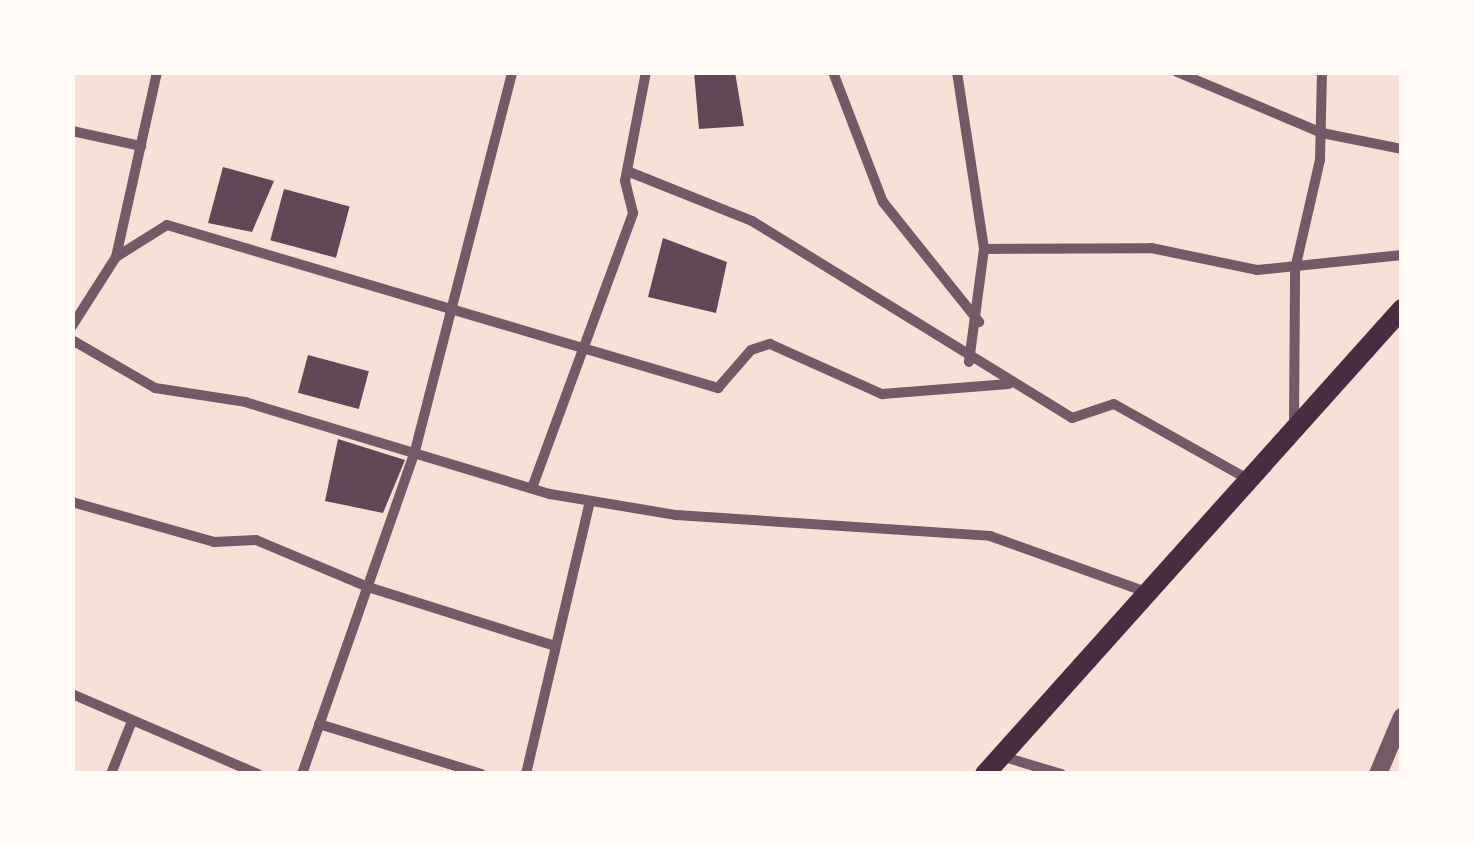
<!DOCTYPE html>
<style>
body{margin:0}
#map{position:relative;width:1474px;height:846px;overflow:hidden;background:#f7e1d7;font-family:"Archivo Narrow",sans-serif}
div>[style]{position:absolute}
.building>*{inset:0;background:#644757;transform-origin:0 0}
.minor>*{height:10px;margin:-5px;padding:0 5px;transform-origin:5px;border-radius:5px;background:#755966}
.tertiary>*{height:18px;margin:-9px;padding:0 9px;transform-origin:9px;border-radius:9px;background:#755966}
.secondary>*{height:20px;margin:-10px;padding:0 10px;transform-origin:10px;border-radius:10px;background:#4a2c40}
span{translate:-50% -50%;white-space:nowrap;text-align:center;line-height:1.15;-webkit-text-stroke:8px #fffaf5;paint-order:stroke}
.frame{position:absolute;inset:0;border:75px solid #fffaf5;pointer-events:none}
</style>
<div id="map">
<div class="building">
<i style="clip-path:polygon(694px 72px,735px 72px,744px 126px,699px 129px)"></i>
<i style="clip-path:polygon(223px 167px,274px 181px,252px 232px,208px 223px)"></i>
<i style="left:284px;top:189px;width:68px;height:53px;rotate:15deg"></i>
<i style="clip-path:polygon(663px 238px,727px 262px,716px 313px,648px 297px)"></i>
<i style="left:308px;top:355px;width:63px;height:39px;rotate:15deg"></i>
<i style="clip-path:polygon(338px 439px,405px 460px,383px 513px,325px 501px)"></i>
</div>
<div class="minor">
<i style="left:833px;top:72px;width:139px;rotate:69deg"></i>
<i style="left:883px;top:202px;width:154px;rotate:51.3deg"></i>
<i style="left:957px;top:72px;width:179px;rotate:81.3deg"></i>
<i style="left:984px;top:249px;width:114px;rotate:97.6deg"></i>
<i style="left:1177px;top:72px;width:157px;rotate:22.8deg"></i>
<i style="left:1322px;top:133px;width:82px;rotate:11.3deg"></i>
<i style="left:72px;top:131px;width:71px;rotate:12.3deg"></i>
<i style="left:627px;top:171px;width:135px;rotate:21.8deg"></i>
<i style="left:752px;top:221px;width:376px;rotate:31.6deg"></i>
<i style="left:1072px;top:418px;width:44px;rotate:-18.4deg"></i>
<i style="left:1114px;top:404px;width:151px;rotate:29.3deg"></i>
<i style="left:984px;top:249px;width:167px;rotate:-0.3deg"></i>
<i style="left:1151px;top:248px;width:108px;rotate:11.7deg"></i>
<i style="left:1257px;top:270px;width:146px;rotate:-5.9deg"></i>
<i style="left:116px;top:257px;width:60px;rotate:-32.1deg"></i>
<i style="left:167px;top:225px;width:575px;rotate:16.48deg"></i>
<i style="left:718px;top:388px;width:50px;rotate:-49deg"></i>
<i style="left:751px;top:350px;width:20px;rotate:-18deg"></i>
<i style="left:770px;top:344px;width:123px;rotate:24.1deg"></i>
<i style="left:882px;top:394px;width:127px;rotate:-4.5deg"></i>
<i style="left:72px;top:326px;width:82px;rotate:-57.5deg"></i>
<i style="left:116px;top:257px;width:189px;rotate:-77.5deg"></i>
<i style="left:72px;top:340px;width:96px;rotate:30deg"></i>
<i style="left:155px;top:388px;width:91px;rotate:8.8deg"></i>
<i style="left:245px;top:402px;width:319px;rotate:16.8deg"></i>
<i style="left:550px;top:494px;width:128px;rotate:9.5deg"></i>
<i style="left:676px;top:515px;width:315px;rotate:3.8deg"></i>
<i style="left:990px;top:536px;width:160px;rotate:19.7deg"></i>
<i style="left:1294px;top:423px;width:154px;rotate:-89.6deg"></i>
<i style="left:1295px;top:269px;width:112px;rotate:-77.1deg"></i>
<i style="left:1320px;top:160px;width:88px;rotate:-88.7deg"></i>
<i style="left:532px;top:488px;width:293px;rotate:-69.8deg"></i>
<i style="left:633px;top:213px;width:33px;rotate:-104deg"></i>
<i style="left:625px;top:181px;width:111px;rotate:-79.1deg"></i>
<i style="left:72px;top:502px;width:148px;rotate:15.7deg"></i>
<i style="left:214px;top:542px;width:42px;rotate:-2.7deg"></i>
<i style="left:256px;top:540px;width:121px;rotate:22.8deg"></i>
<i style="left:368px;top:587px;width:193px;rotate:17.5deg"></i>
<i style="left:72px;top:694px;width:202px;rotate:23.3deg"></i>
<i style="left:319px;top:724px;width:170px;rotate:17.1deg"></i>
<i style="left:1001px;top:756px;width:63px;rotate:16.7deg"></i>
<i style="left:111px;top:774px;width:57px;rotate:-68.4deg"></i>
<i style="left:302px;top:774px;width:342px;rotate:-70.7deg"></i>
<i style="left:415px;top:451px;width:391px;rotate:-75.6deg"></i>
<i style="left:526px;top:774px;width:279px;rotate:-76.8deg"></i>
</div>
<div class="tertiary">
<i style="left:1378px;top:774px;width:62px;rotate:-67.2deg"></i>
</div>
<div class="secondary">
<i style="left:985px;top:774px;width:625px;rotate:-48.12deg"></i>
</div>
<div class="frame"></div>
</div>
